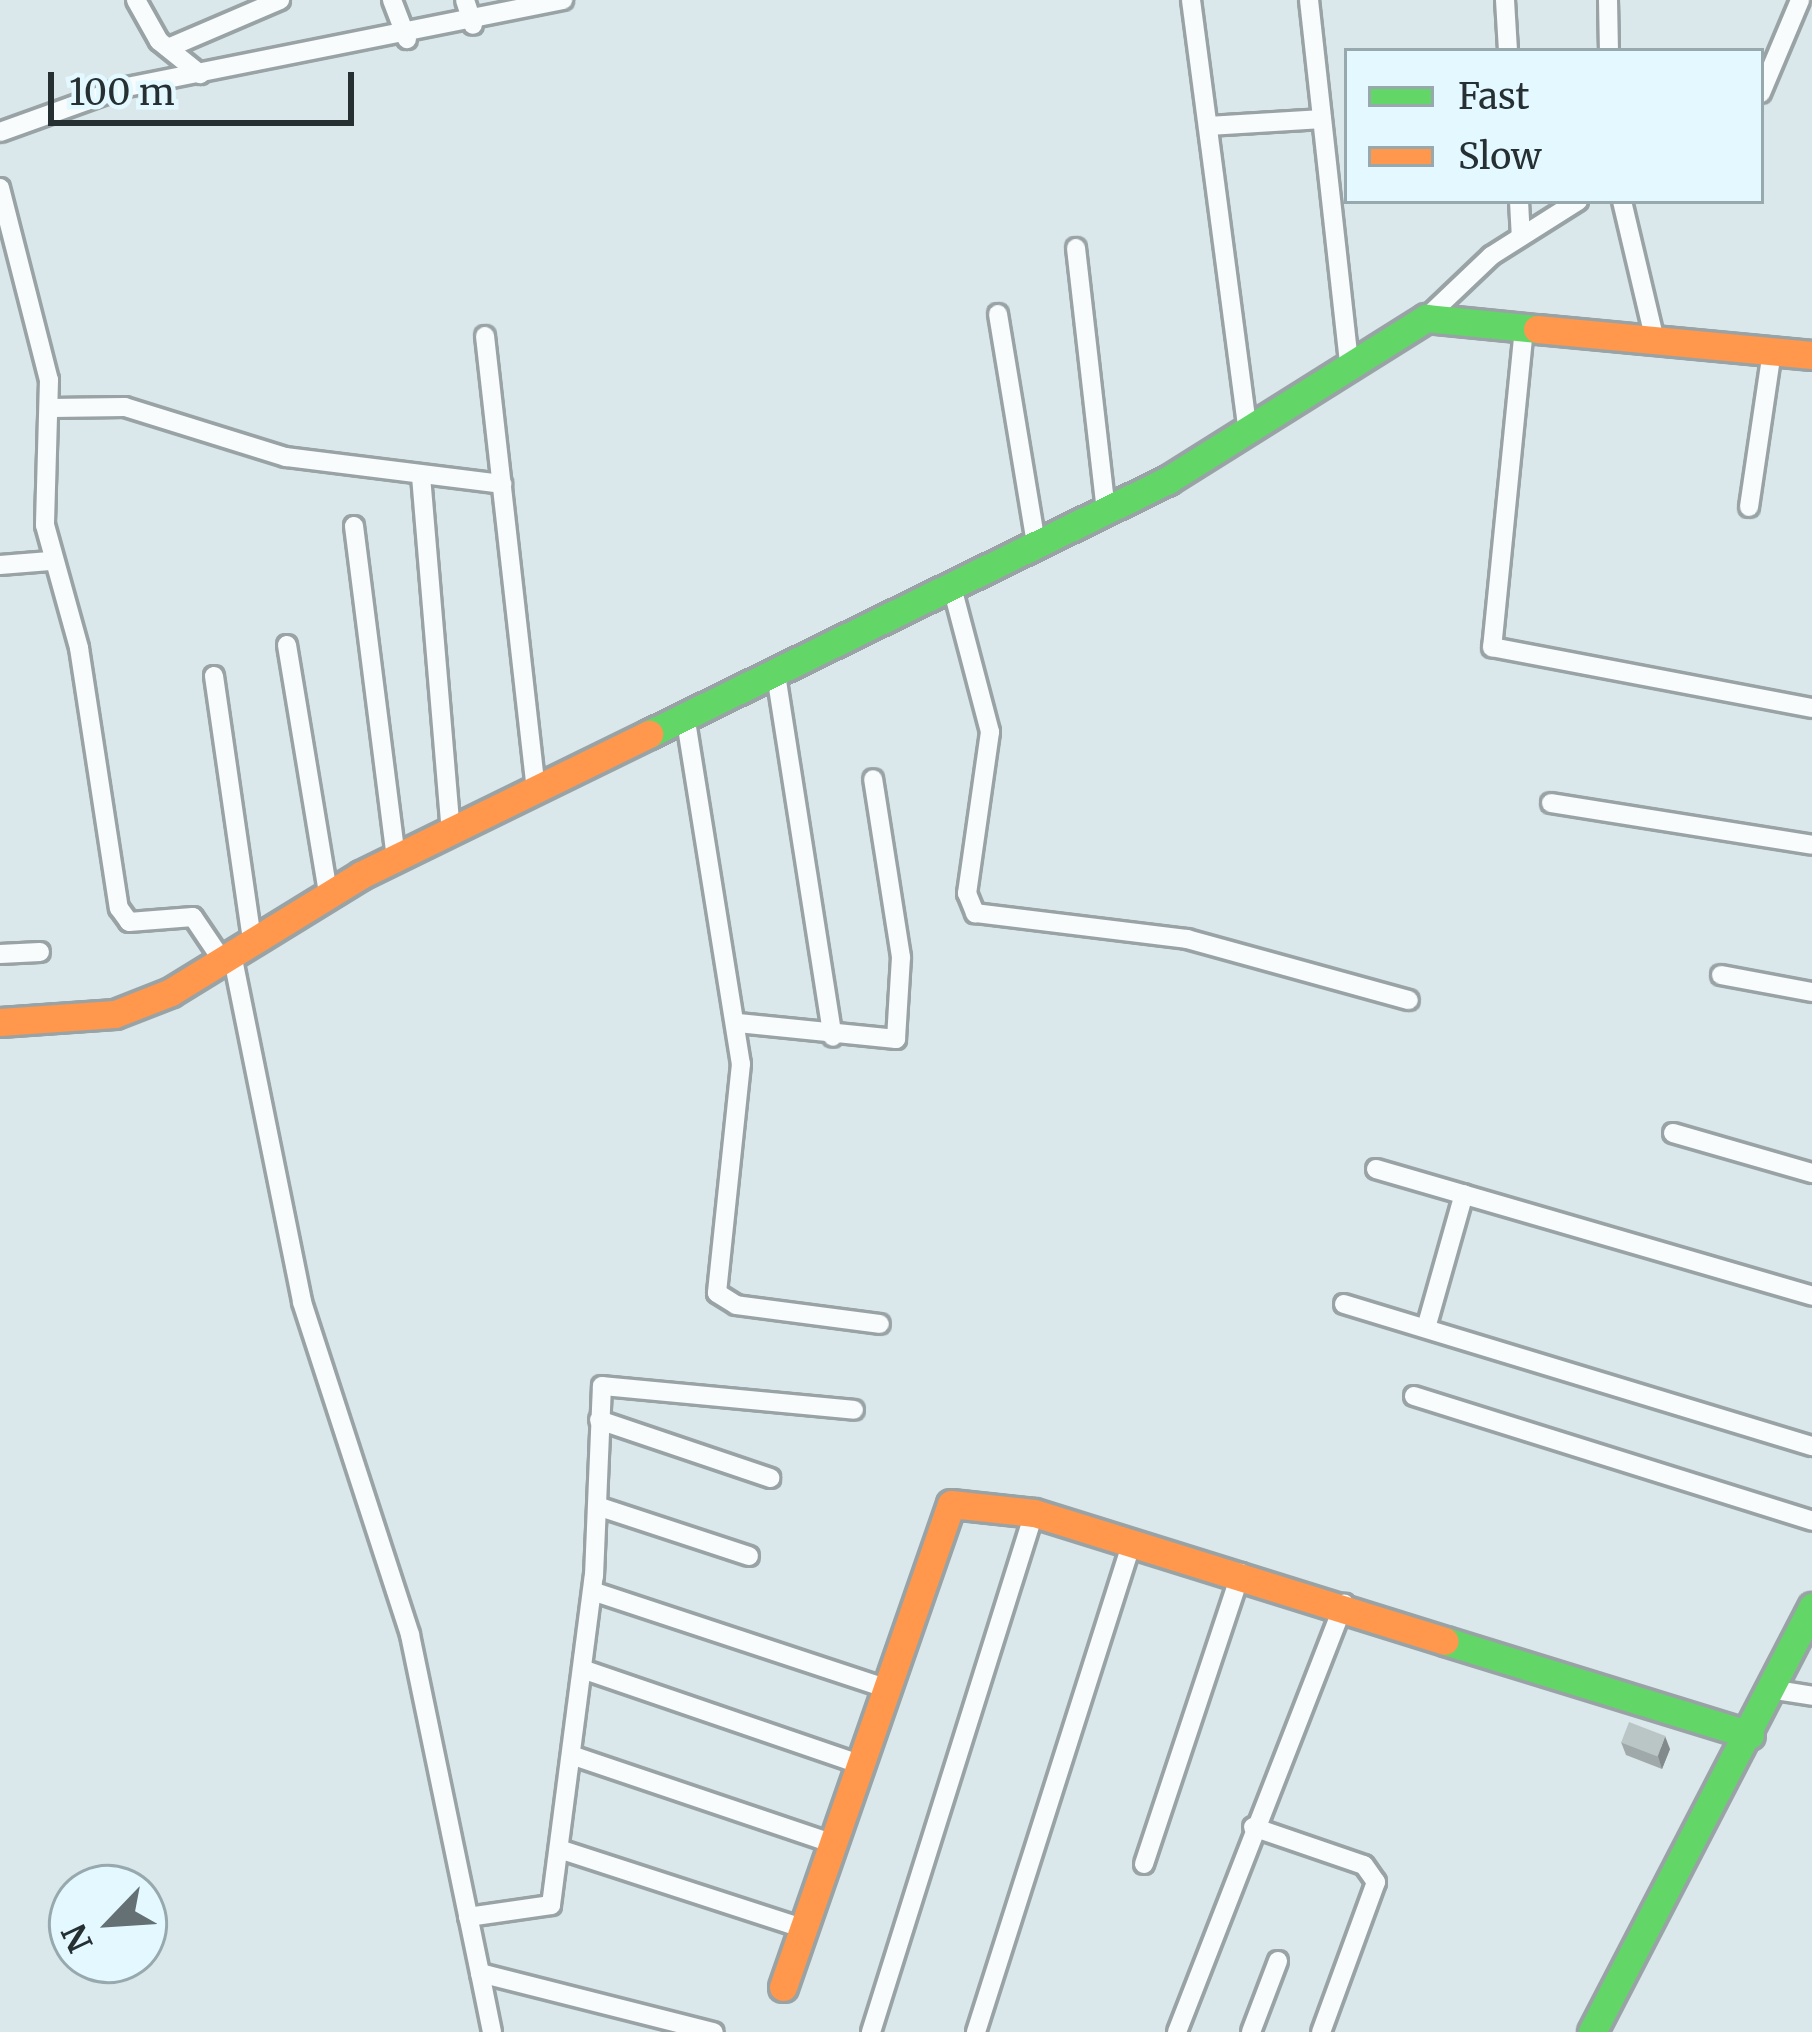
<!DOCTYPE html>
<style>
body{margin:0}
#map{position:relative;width:1812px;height:2032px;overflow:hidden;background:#dae8ec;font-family:Merriweather,serif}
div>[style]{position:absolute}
.roads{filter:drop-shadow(3px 0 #99a3a6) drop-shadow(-3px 0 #99a3a6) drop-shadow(0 3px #99a3a6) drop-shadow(0 -3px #99a3a6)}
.street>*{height:18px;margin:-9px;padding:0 9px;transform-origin:9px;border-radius:9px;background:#f9fcfc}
.fast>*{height:27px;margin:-13.5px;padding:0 13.5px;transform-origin:13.5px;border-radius:13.5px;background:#63d668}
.slow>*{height:27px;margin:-13.5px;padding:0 13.5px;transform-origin:13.5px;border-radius:13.5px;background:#ff974d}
.wall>*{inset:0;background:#a0a9aa}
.shaded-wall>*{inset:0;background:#828a8b}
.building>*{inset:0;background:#bac5c6;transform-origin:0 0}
span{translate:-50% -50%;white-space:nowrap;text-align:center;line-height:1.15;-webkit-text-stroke:9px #e3f9ff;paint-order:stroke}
.legend{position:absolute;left:1344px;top:48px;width:420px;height:156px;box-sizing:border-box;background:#e3f9ff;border:3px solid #97a9ad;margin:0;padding:15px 21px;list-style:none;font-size:36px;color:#263033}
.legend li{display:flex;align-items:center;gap:24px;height:60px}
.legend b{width:60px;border:3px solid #97a9ad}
.north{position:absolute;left:48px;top:1864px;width:120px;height:120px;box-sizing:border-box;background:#e3f9ff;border:3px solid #97a9ad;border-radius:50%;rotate:245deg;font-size:33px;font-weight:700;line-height:48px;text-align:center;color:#263033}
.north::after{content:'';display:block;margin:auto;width:42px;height:54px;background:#657074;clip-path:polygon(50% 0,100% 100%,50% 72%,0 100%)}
.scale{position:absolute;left:48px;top:72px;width:306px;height:54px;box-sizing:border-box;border:6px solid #263033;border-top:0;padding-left:15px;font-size:36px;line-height:42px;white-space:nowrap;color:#263033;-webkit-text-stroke:9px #e3f9ff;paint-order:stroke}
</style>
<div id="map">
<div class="roads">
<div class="street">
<i style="left:136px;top:0;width:47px;rotate:60.7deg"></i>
<i style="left:159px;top:41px;width:53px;rotate:38.8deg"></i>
<i style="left:392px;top:0;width:42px;rotate:69deg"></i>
<i style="left:465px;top:0;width:26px;rotate:72deg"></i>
<i style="left:1191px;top:0;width:435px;rotate:82.5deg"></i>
<i style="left:1309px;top:0;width:366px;rotate:83.7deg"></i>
<i style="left:1505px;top:0;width:51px;rotate:86.6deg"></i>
<i style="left:1608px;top:0;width:51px;rotate:88.9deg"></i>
<i style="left:168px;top:48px;width:122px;rotate:-23.2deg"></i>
<i style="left:1761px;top:93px;width:101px;rotate:-67.2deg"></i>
<i style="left:1209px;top:126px;width:113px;rotate:-3.5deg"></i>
<i style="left:0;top:132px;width:130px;rotate:-19.8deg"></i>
<i style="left:122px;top:88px;width:450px;rotate:-11.3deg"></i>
<i style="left:0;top:188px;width:198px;rotate:75.7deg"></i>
<i style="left:49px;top:380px;width:145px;rotate:91.6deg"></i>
<i style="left:45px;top:525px;width:128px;rotate:74.5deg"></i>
<i style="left:79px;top:648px;width:263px;rotate:81.3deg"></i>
<i style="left:119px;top:908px;width:17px;rotate:54deg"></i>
<i style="left:129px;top:922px;width:64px;rotate:-4.5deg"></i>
<i style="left:193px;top:917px;width:52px;rotate:56deg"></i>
<i style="left:1519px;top:201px;width:34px;rotate:87deg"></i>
<i style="left:1622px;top:201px;width:144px;rotate:76.7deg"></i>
<i style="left:1076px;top:248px;width:265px;rotate:83.5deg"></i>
<i style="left:998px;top:314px;width:232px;rotate:80.6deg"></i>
<i style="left:1426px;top:318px;width:90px;rotate:-43.6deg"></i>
<i style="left:1491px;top:256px;width:103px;rotate:-32.3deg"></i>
<i style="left:1524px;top:328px;width:321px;rotate:95.7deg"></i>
<i style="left:1492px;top:647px;width:326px;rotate:10.8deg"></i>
<i style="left:485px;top:336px;width:459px;rotate:83.6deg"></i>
<i style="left:51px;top:408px;width:74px;rotate:-0.8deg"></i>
<i style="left:125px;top:407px;width:169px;rotate:17.3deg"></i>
<i style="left:286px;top:457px;width:218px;rotate:7.1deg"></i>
<i style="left:421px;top:476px;width:356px;rotate:85.2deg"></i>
<i style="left:1749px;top:507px;width:158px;rotate:-81.6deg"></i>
<i style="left:354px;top:526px;width:337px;rotate:82.8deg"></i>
<i style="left:0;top:565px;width:50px;rotate:-4.6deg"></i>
<i style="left:952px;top:587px;width:150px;rotate:75.3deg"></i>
<i style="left:990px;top:732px;width:163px;rotate:98.1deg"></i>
<i style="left:967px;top:893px;width:22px;rotate:68deg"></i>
<i style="left:975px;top:913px;width:214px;rotate:7deg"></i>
<i style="left:1187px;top:939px;width:230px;rotate:15.4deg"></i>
<i style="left:287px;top:645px;width:252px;rotate:80.6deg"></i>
<i style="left:214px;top:676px;width:267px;rotate:81.8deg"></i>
<i style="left:777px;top:681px;width:360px;rotate:81.1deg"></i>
<i style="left:685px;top:715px;width:353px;rotate:80.9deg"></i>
<i style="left:741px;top:1064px;width:230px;rotate:96deg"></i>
<i style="left:717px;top:1293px;width:22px;rotate:32deg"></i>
<i style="left:736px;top:1305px;width:145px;rotate:7.5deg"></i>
<i style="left:1551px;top:803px;width:264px;rotate:9.1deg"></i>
<i style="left:0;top:954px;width:40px;rotate:-2.9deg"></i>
<i style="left:232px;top:954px;width:355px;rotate:78.6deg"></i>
<i style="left:302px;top:1302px;width:350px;rotate:72deg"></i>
<i style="left:410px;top:1635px;width:345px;rotate:78.3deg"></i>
<i style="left:1721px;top:975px;width:93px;rotate:10.6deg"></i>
<i style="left:738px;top:1023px;width:159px;rotate:5.8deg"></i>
<i style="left:896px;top:1039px;width:82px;rotate:-86.5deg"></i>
<i style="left:901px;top:957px;width:180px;rotate:-98.9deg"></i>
<i style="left:1673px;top:1133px;width:145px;rotate:16.1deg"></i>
<i style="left:1376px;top:1169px;width:454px;rotate:16.2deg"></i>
<i style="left:1344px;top:1304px;width:489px;rotate:16.9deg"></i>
<i style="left:1426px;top:1328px;width:139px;rotate:-74.2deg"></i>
<i style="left:1414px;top:1396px;width:417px;rotate:17.4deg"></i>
<i style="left:599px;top:1420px;width:181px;rotate:18.7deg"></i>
<i style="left:597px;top:1506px;width:160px;rotate:18.2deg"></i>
<i style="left:592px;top:1591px;width:309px;rotate:18.3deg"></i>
<i style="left:582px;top:1669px;width:293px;rotate:18.9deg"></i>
<i style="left:1776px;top:1690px;width:36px;rotate:9deg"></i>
<i style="left:571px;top:1755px;width:274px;rotate:18.7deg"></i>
<i style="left:1253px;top:1827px;width:117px;rotate:18.9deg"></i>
<i style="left:1364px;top:1865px;width:21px;rotate:55deg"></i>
<i style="left:1376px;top:1882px;width:160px;rotate:110.1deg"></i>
<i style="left:559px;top:1849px;width:256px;rotate:18deg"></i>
<i style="left:1144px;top:1864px;width:307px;rotate:-71.6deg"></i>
<i style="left:468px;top:1917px;width:84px;rotate:-8.2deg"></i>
<i style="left:551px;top:1905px;width:332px;rotate:-82.6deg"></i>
<i style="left:594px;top:1576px;width:190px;rotate:-87.6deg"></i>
<i style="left:602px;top:1386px;width:253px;rotate:5.4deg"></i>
<i style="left:492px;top:2032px;width:60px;rotate:-101.5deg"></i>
<i style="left:480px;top:1973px;width:241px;rotate:14.2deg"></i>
<i style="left:871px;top:2032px;width:544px;rotate:-72.56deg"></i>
<i style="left:976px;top:2032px;width:514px;rotate:-72.34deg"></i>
<i style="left:1177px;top:2032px;width:460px;rotate:-68.7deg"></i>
<i style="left:1251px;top:2032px;width:76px;rotate:-69.2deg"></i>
</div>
<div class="fast">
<i style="left:649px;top:734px;width:578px;rotate:-26.08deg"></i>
<i style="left:1168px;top:480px;width:305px;rotate:-32.1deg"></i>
<i style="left:1426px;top:318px;width:112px;rotate:5.7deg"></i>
<i style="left:1445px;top:1641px;width:319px;rotate:17.1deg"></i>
<i style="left:1592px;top:2032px;width:479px;rotate:-62.6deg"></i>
</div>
<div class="slow">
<i style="left:1537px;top:329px;width:276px;rotate:5.4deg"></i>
<i style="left:0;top:1022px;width:115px;rotate:-4deg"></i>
<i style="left:115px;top:1014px;width:60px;rotate:-21.4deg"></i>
<i style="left:171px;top:992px;width:223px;rotate:-31.6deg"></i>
<i style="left:361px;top:875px;width:321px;rotate:-26.1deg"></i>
<i style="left:783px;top:1987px;width:511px;rotate:-70.82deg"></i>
<i style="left:951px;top:1504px;width:83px;rotate:6.2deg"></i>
<i style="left:1034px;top:1513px;width:430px;rotate:17.3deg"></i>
</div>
</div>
<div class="wall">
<i style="clip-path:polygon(1621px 1742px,1670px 1749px,1662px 1769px,1626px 1755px)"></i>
</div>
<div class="shaded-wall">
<i style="clip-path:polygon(1665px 1736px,1670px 1749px,1662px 1769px,1658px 1756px)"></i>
</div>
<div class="building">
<i style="left:1629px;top:1722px;width:39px;height:22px;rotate:21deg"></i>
</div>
<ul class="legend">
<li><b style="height:15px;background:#63d668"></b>Fast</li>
<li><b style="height:15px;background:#ff974d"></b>Slow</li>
</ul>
<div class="north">N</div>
<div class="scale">100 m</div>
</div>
